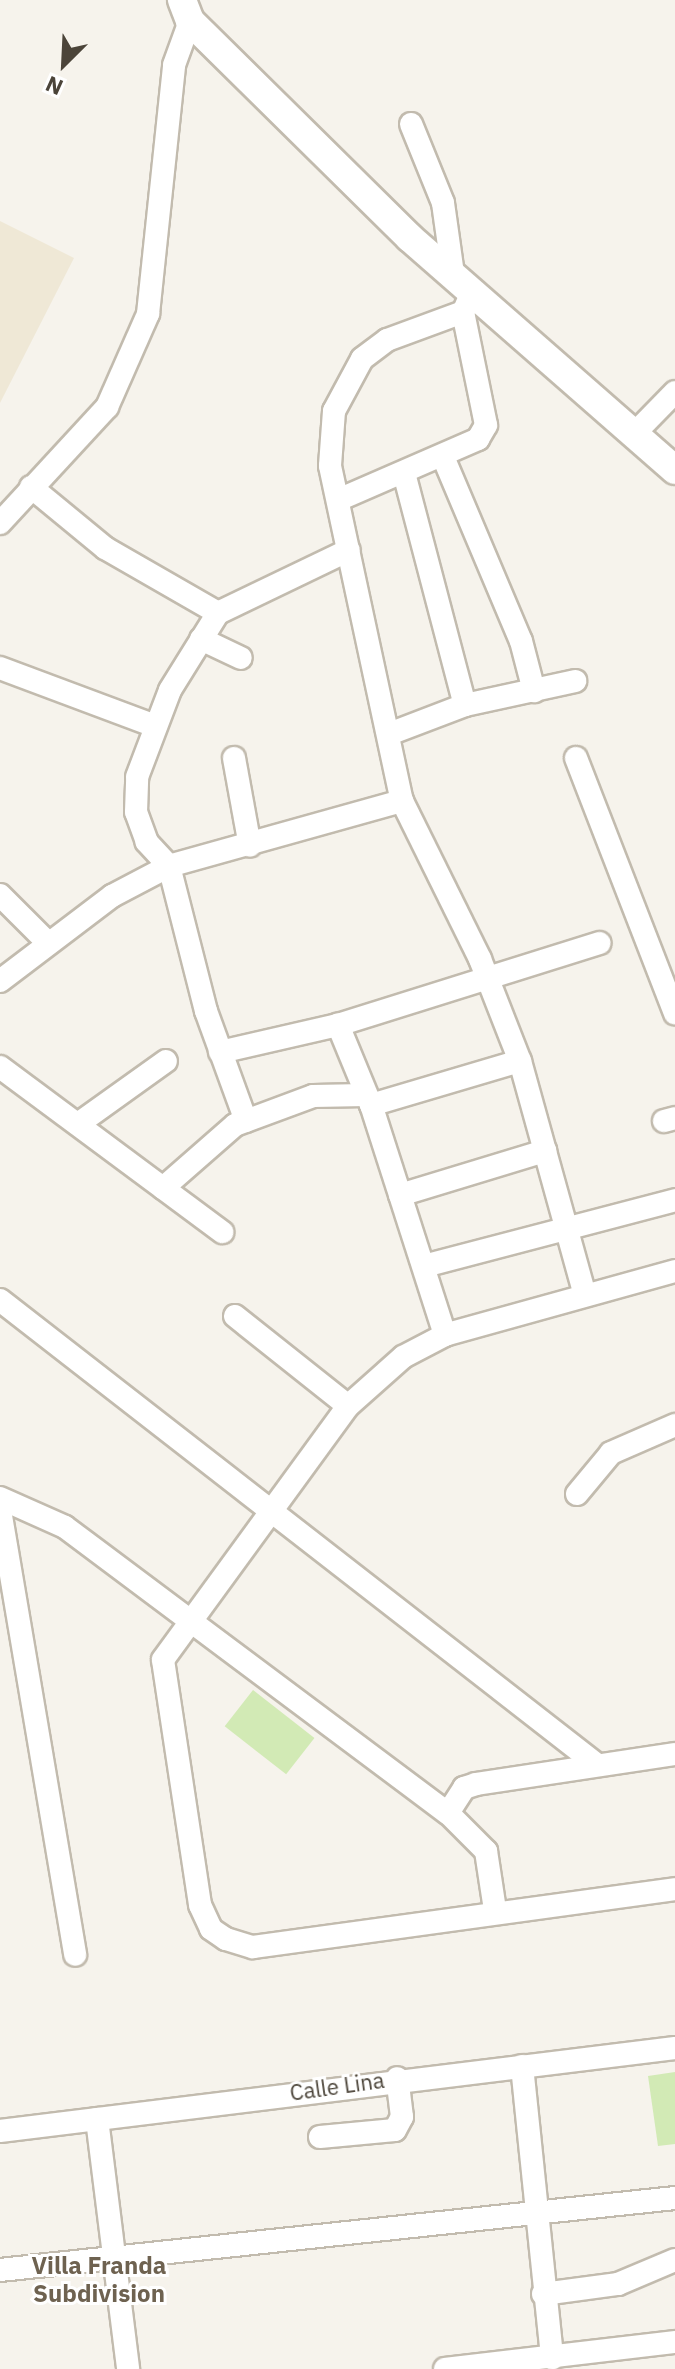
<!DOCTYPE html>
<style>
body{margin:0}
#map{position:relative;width:675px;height:2369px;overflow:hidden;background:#f6f3ec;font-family:"IBM Plex Sans",sans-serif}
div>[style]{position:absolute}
.education>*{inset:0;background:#efe8d6}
.green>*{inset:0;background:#d2eab5;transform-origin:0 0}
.roads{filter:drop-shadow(2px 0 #c2bbae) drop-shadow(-2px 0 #c2bbae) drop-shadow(0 2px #c2bbae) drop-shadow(0 -2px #c2bbae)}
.minor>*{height:22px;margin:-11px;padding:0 11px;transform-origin:11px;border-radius:11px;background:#fff}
.tertiary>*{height:28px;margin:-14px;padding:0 14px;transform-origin:14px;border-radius:14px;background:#fff}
span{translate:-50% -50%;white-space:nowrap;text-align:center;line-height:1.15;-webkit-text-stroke:6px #fff;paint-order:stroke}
.street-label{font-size:22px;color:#4b4439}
.neighbourhood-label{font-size:24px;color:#6e6250;font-weight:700}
.north{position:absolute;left:24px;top:24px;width:80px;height:80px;-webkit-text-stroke:6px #fff;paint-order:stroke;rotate:204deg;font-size:22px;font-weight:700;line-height:32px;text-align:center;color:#4b4439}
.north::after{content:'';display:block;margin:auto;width:28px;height:36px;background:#4b4439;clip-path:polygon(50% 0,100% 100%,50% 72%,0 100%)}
</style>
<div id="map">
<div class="education">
<i style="clip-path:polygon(0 221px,74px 258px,0 403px)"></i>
</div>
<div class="green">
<i style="left:253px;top:1690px;width:78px;height:46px;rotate:38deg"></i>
<i style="clip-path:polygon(675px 2072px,675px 2144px,658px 2146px,648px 2076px)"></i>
</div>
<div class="roads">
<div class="minor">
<i style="left:411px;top:124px;width:85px;rotate:67.9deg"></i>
<i style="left:443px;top:203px;width:72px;rotate:82deg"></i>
<i style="left:473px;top:290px;width:24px;rotate:114deg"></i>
<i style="left:463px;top:312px;width:81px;rotate:159.8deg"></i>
<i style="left:387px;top:340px;width:31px;rotate:143deg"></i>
<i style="left:362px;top:359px;width:59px;rotate:118.3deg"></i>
<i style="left:334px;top:411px;width:55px;rotate:94.2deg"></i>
<i style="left:330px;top:466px;width:343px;rotate:77.9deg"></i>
<i style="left:402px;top:801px;width:176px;rotate:63.7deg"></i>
<i style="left:480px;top:959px;width:110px;rotate:68.6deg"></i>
<i style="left:520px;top:1061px;width:243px;rotate:74.5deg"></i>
<i style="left:635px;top:433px;width:57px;rotate:-45.7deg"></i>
<i style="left:444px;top:459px;width:198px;rotate:67.1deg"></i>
<i style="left:521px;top:641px;width:52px;rotate:75.4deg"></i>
<i style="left:404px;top:473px;width:240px;rotate:75.3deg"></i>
<i style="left:31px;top:487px;width:96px;rotate:39.5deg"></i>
<i style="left:105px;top:548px;width:130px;rotate:29.9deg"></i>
<i style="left:338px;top:500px;width:153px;rotate:-23.5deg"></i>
<i style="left:478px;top:439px;width:16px;rotate:-60deg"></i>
<i style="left:486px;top:425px;width:115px;rotate:-101.5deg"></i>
<i style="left:0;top:523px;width:158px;rotate:-47.3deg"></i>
<i style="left:107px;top:407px;width:102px;rotate:-66.2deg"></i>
<i style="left:148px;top:314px;width:250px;rotate:-84deg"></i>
<i style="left:174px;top:65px;width:47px;rotate:-70deg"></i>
<i style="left:201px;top:639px;width:44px;rotate:25.4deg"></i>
<i style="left:0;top:668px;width:165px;rotate:20.5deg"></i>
<i style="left:389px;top:734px;width:81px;rotate:-20.9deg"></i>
<i style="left:465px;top:705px;width:113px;rotate:-12.3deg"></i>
<i style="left:234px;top:758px;width:89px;rotate:79.7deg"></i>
<i style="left:576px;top:758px;width:274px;rotate:68.8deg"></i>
<i style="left:0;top:895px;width:68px;rotate:45deg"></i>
<i style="left:0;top:981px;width:141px;rotate:-37.2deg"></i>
<i style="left:112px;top:896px;width:64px;rotate:-27.8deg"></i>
<i style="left:169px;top:866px;width:242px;rotate:-15.6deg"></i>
<i style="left:220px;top:1052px;width:121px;rotate:-12.9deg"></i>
<i style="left:0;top:1067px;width:277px;rotate:36.6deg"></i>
<i style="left:371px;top:1105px;width:155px;rotate:-16.5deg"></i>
<i style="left:246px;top:1121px;width:117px;rotate:-110deg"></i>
<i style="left:206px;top:1011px;width:150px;rotate:-104.3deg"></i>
<i style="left:169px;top:866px;width:33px;rotate:-133deg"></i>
<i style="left:147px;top:842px;width:32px;rotate:-110deg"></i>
<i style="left:136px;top:812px;width:35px;rotate:-88deg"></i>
<i style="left:137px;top:777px;width:93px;rotate:-69.2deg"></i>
<i style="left:170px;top:690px;width:91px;rotate:-58.1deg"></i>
<i style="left:218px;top:613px;width:145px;rotate:-25.7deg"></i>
<i style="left:664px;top:1121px;width:11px;rotate:-15deg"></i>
<i style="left:78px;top:1124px;width:108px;rotate:-35.6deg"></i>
<i style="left:163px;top:1188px;width:96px;rotate:-41.2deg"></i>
<i style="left:235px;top:1125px;width:83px;rotate:-20.4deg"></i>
<i style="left:313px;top:1096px;width:53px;rotate:-1.1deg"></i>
<i style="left:400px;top:1195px;width:152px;rotate:-16.9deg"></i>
<i style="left:424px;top:1266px;width:260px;rotate:-14.7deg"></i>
<i style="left:675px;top:1271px;width:239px;rotate:164.5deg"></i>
<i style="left:445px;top:1335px;width:47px;rotate:152.4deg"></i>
<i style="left:403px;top:1357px;width:74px;rotate:138.3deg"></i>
<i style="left:348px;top:1406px;width:314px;rotate:126.1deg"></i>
<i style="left:163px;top:1660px;width:248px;rotate:81.4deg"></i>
<i style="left:200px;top:1905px;width:26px;rotate:65deg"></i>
<i style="left:211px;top:1929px;width:18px;rotate:34deg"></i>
<i style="left:226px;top:1939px;width:28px;rotate:17deg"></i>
<i style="left:253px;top:1947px;width:426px;rotate:-7.8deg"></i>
<i style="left:0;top:1300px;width:754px;rotate:37.89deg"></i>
<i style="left:235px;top:1316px;width:144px;rotate:38.5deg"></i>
<i style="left:445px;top:1335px;width:242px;rotate:-107.8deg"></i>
<i style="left:371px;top:1105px;width:87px;rotate:-112.4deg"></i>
<i style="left:338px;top:1025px;width:274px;rotate:-17.4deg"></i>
<i style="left:577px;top:1494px;width:53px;rotate:-50.3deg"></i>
<i style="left:611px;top:1453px;width:70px;rotate:-23.6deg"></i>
<i style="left:0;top:1498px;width:71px;rotate:24deg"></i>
<i style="left:65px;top:1527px;width:478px;rotate:36.8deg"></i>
<i style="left:448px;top:1813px;width:54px;rotate:45deg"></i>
<i style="left:486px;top:1851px;width:60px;rotate:81.3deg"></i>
<i style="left:0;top:1510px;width:451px;rotate:80.4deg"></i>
<i style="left:448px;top:1813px;width:30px;rotate:-57deg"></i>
<i style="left:464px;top:1788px;width:13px;rotate:-18deg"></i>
<i style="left:476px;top:1784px;width:201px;rotate:-8.6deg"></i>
<i style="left:522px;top:2066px;width:294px;rotate:84.1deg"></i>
<i style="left:97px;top:2119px;width:252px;rotate:82.9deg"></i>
<i style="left:0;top:2131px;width:680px;rotate:-7.01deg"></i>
<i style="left:320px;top:2137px;width:75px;rotate:-5.3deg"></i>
<i style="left:395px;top:2130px;width:15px;rotate:-62deg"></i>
<i style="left:402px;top:2117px;width:39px;rotate:-97deg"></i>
<i style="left:0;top:2270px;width:679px;rotate:-6.09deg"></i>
<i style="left:543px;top:2294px;width:76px;rotate:-7.6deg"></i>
<i style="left:618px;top:2284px;width:62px;rotate:-22.8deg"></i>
<i style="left:445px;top:2369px;width:232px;rotate:-6.7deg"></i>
</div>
<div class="tertiary">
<i style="left:182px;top:0;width:22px;rotate:69deg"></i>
<i style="left:190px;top:21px;width:309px;rotate:44.6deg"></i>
<i style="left:410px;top:238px;width:352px;rotate:41.2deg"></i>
</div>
</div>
<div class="street-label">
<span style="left:337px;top:2086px;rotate:-8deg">Calle Lina</span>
</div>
<div class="neighbourhood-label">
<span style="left:99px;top:2280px">Villa Franda<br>Subdivision</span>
</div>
<div class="north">N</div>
</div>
